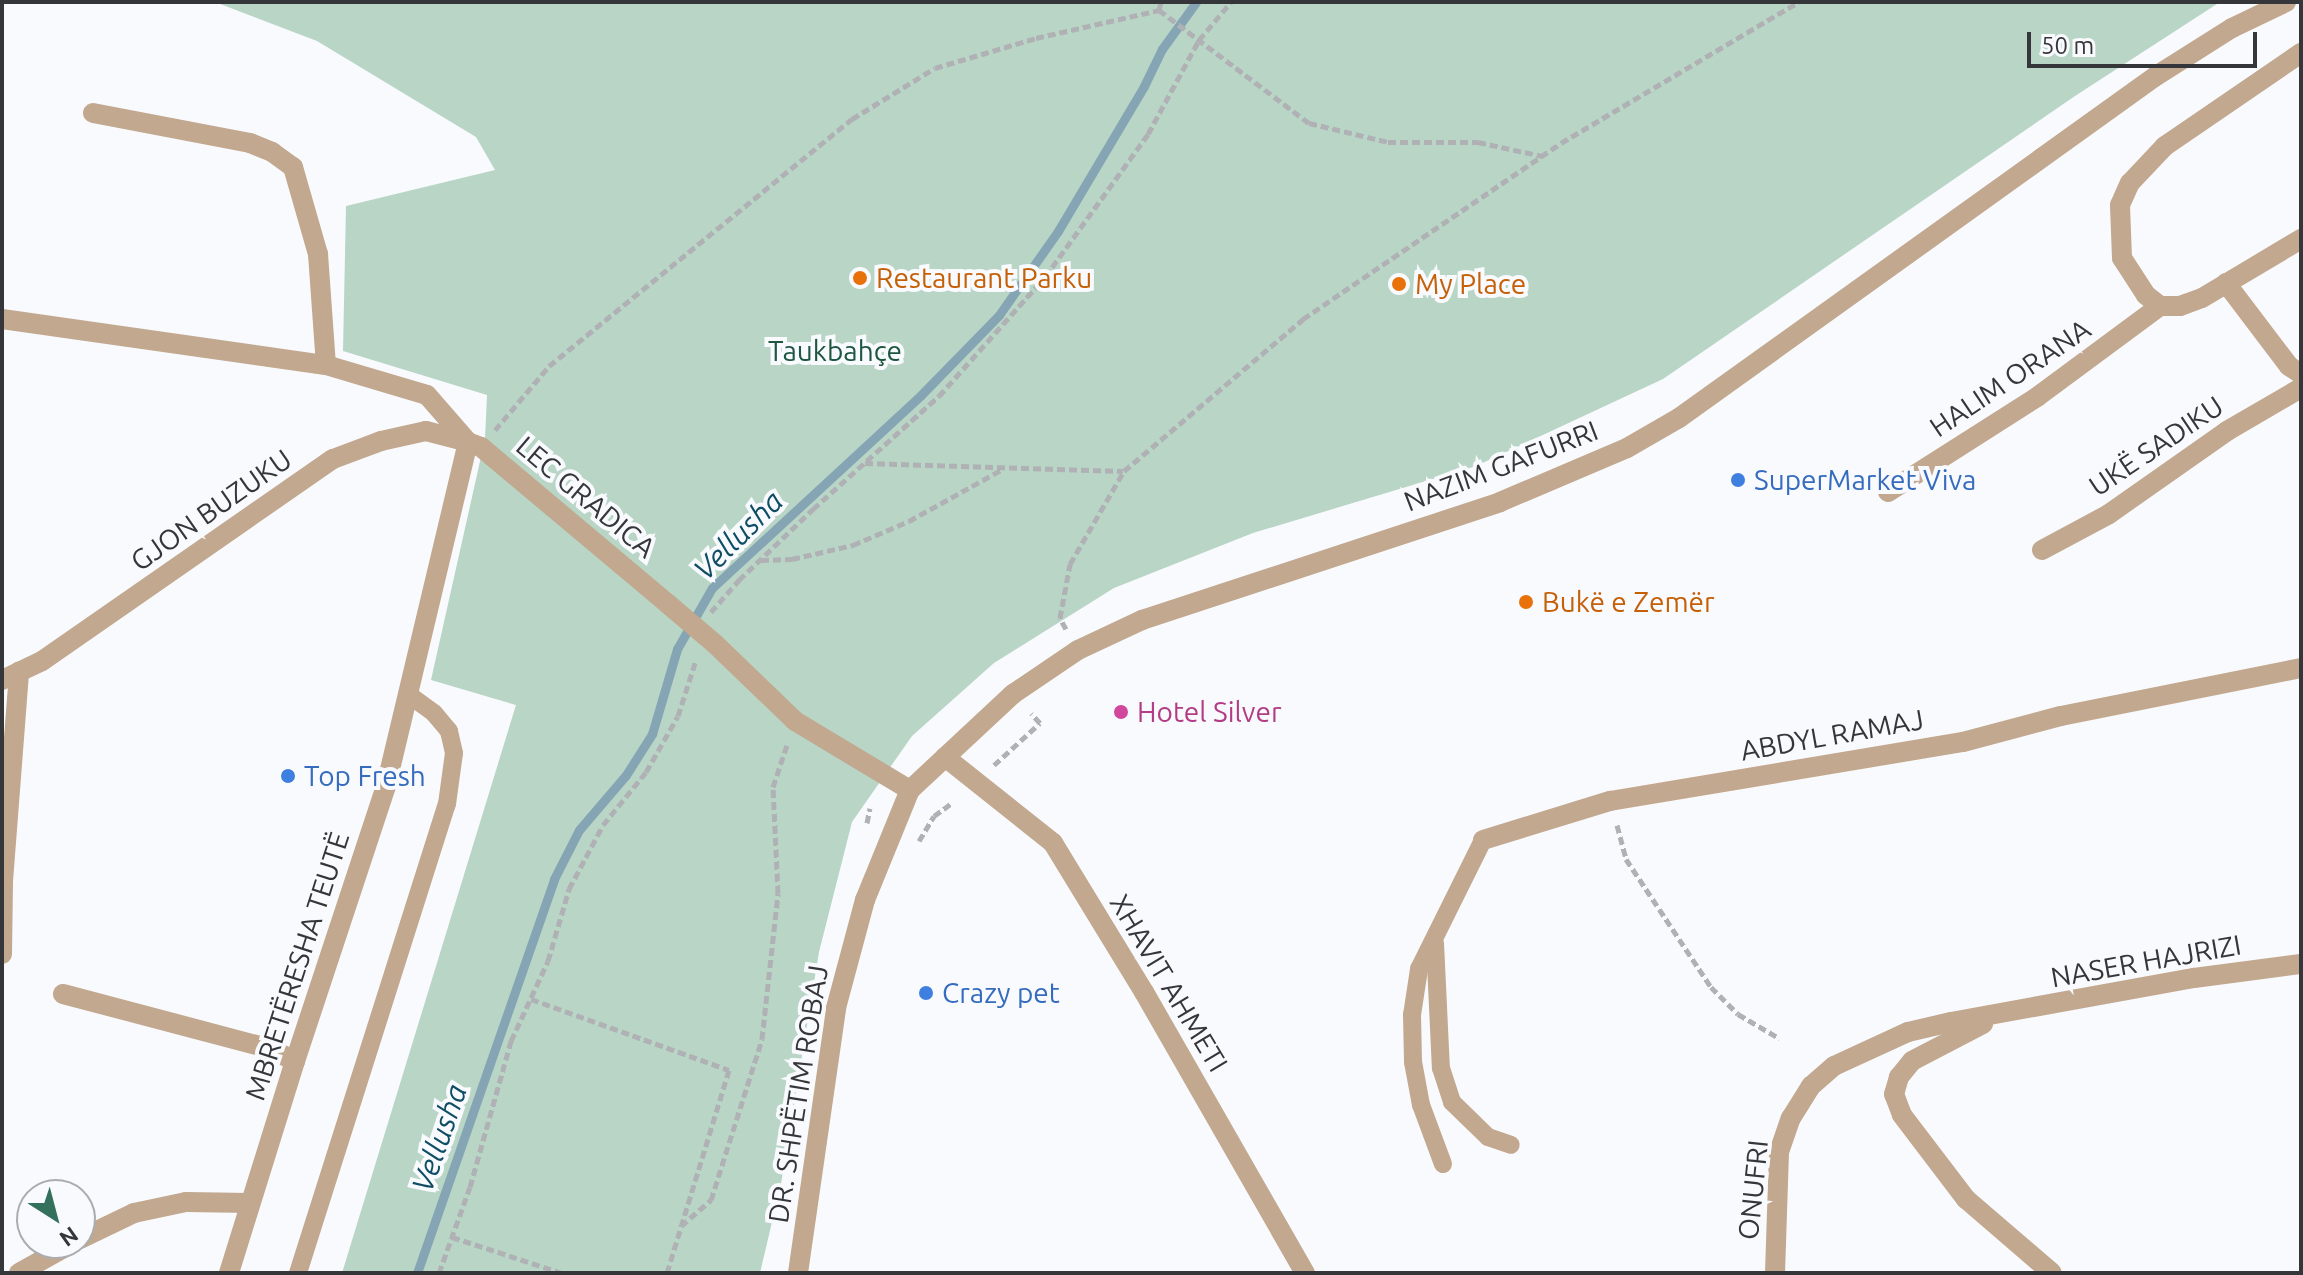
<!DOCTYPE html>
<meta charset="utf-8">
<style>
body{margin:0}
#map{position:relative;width:2303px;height:1275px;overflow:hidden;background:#f9fafe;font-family:Ubuntu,sans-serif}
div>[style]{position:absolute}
.green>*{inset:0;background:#b8d5c6}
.stream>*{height:9px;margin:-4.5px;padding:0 4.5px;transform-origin:4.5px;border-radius:4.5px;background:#85a5b4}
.path>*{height:5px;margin-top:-2.5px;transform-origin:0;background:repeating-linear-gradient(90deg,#b0b1b5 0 8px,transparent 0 12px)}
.service>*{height:18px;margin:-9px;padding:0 9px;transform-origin:9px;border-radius:9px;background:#c1a88f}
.minor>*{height:20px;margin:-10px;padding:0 10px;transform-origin:10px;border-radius:10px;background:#c1a88f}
.tertiary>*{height:20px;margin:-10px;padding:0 10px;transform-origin:10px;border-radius:10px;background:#c1a88f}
.minor-bridge>*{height:20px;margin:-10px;padding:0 10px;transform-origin:10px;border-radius:10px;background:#c1a88f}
.dots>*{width:22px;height:22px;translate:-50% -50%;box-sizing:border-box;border:4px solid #f9fafe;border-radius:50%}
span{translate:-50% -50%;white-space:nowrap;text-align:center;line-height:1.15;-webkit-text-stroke:8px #f9fafe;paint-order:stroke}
.food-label{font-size:28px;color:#c56008}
.left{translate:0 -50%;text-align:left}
.park-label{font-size:28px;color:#1e563f}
.street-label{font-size:28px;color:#35363a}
.shop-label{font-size:28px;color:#366cbe}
.hotel-label{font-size:28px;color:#b23c85}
.water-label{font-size:30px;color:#0f4d65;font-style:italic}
.frame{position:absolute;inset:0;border:4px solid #35363a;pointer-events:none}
.north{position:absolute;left:16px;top:1179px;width:80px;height:80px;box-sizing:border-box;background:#f9fafe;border:2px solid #abacb0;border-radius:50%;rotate:144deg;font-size:22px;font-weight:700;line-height:32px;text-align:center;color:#35363a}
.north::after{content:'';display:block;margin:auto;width:28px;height:36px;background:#34715d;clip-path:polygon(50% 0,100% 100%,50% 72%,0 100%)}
.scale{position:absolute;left:2027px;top:32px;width:230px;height:36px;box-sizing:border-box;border:4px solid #35363a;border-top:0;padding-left:10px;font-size:24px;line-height:28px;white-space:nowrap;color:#35363a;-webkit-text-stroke:6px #f9fafe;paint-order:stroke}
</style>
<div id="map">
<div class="green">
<i style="clip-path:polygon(215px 2px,2220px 2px,2075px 96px,1663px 379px,1476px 466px,1253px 533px,1114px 588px,994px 663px,912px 736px,852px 822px,819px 952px,781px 1184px,760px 1273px,342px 1273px,516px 705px,431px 680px,485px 439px,487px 395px,343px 351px,346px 206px,495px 170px,476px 137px,317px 41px)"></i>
</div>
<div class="stream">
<i style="left:417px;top:1273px;width:417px;rotate:-70.8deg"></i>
<i style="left:554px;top:879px;width:55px;rotate:-63deg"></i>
<i style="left:579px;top:830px;width:72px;rotate:-49.5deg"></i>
<i style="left:626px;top:775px;width:49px;rotate:-57.6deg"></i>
<i style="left:652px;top:734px;width:89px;rotate:-73.6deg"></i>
<i style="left:677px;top:649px;width:70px;rotate:-60.2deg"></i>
<i style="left:712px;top:588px;width:284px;rotate:-42.7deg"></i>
<i style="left:921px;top:395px;width:112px;rotate:-45.7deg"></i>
<i style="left:999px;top:315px;width:103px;rotate:-54.9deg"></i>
<i style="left:1058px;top:231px;width:169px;rotate:-59.3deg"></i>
<i style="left:1144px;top:86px;width:41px;rotate:-64.1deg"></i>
<i style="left:1162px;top:49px;width:58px;rotate:-54.1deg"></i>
</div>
<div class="path">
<i style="left:1159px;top:10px;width:8px;rotate:-76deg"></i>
<i style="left:495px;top:430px;width:84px;rotate:-49.8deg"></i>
<i style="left:549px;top:366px;width:391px;rotate:-39.2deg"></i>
<i style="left:852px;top:119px;width:97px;rotate:-31.6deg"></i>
<i style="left:935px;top:68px;width:105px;rotate:-16.5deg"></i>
<i style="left:1036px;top:38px;width:126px;rotate:-12.8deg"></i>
<i style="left:1159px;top:10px;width:188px;rotate:37deg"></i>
<i style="left:1309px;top:123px;width:81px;rotate:13.5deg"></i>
<i style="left:1388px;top:142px;width:90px"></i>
<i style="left:1478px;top:142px;width:66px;rotate:12.3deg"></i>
<i style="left:865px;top:463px;width:258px;rotate:1.8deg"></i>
<i style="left:761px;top:560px;width:31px;rotate:-2deg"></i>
<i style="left:792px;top:559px;width:63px;rotate:-12.9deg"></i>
<i style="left:853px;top:545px;width:61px;rotate:-23.2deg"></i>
<i style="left:909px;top:521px;width:107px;rotate:-29deg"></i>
<i style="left:711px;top:612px;width:43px;rotate:-48.8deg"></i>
<i style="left:739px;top:580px;width:103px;rotate:-43.8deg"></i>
<i style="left:813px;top:509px;width:169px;rotate:-41.9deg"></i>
<i style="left:939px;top:396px;width:159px;rotate:-48.3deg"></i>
<i style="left:1045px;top:277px;width:176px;rotate:-54.2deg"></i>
<i style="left:1148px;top:134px;width:107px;rotate:-61.5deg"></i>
<i style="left:1199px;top:40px;width:50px;rotate:-49.9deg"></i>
<i style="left:1066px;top:629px;width:13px;rotate:-119deg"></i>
<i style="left:1060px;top:618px;width:55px;rotate:-79.5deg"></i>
<i style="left:1070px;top:564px;width:108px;rotate:-59.9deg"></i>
<i style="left:1124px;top:471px;width:235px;rotate:-40.3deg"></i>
<i style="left:1303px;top:319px;width:312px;rotate:-34.3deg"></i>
<i style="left:1561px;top:143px;width:276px;rotate:-30.7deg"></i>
<i style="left:994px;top:765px;width:62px;rotate:-42.4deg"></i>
<i style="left:1040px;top:723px;width:13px;rotate:-132deg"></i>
<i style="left:867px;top:823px;width:15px;rotate:-79deg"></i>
<i style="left:1617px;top:825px;width:35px;rotate:75deg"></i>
<i style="left:1626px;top:859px;width:154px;rotate:56.4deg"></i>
<i style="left:1711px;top:987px;width:38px;rotate:45deg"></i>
<i style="left:1738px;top:1014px;width:48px;rotate:30.3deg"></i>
<i style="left:919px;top:841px;width:29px;rotate:-59deg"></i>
<i style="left:934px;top:816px;width:22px;rotate:-36deg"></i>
<i style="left:531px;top:999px;width:210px;rotate:19.7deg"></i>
<i style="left:729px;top:1070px;width:212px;rotate:107deg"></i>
<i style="left:681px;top:1226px;width:40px;rotate:-41deg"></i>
<i style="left:711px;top:1200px;width:169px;rotate:-72.4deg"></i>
<i style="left:762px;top:1039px;width:147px;rotate:-83.7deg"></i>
<i style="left:778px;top:893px;width:106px;rotate:-92.7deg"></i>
<i style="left:773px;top:787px;width:44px;rotate:-71.6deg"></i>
<i style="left:452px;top:1237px;width:116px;rotate:18.1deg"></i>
<i style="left:439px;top:1273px;width:91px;rotate:-70.2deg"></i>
<i style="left:470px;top:1187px;width:152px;rotate:-74.3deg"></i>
<i style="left:511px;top:1041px;width:88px;rotate:-65.2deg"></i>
<i style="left:548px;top:961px;width:75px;rotate:-73.7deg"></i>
<i style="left:569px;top:889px;width:72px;rotate:-62deg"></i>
<i style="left:603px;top:825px;width:68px;rotate:-50.9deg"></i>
<i style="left:646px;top:772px;width:64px;rotate:-60.3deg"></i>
<i style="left:678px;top:716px;width:59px;rotate:-72.2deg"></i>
</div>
<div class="service">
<i style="left:1435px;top:943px;width:125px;rotate:87.3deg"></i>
<i style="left:1441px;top:1068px;width:36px;rotate:72deg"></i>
<i style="left:1452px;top:1102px;width:50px;rotate:44.2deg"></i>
<i style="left:1488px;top:1137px;width:24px;rotate:19deg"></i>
<i style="left:1443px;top:1164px;width:63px;rotate:-110.4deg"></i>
<i style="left:1421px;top:1105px;width:44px;rotate:-100.5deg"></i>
<i style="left:1413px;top:1062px;width:47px;rotate:-91.2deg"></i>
<i style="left:1412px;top:1015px;width:47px;rotate:-81.3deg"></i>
<i style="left:1419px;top:969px;width:144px;rotate:-63.6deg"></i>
<i style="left:298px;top:1273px;width:492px;rotate:-72.4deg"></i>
<i style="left:447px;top:804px;width:51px;rotate:-82.2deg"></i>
<i style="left:454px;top:753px;width:23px;rotate:-103deg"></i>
<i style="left:449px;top:731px;width:23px;rotate:-130deg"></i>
<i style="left:434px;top:713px;width:32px;rotate:-144deg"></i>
</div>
<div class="minor">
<i style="left:93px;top:113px;width:160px;rotate:10.8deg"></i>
<i style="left:250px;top:143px;width:24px;rotate:22deg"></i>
<i style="left:272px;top:152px;width:26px;rotate:36deg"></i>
<i style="left:293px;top:167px;width:91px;rotate:74deg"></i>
<i style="left:318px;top:254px;width:111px;rotate:85.9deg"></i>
<i style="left:2226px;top:283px;width:104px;rotate:52.8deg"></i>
<i style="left:2289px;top:366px;width:14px;rotate:34deg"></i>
<i style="left:2160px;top:306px;width:18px;rotate:-142deg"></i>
<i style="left:2146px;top:295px;width:44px;rotate:-123deg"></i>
<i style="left:2122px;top:258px;width:53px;rotate:-92.2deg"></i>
<i style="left:2120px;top:205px;width:24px;rotate:-66deg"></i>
<i style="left:2130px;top:183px;width:51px;rotate:-46.6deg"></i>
<i style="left:2165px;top:146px;width:165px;rotate:-34.4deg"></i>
<i style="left:2px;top:319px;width:327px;rotate:8.1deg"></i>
<i style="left:326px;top:365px;width:105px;rotate:16.5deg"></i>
<i style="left:427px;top:395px;width:62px;rotate:48.9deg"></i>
<i style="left:468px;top:442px;width:14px;rotate:21deg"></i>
<i style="left:481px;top:447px;width:244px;rotate:40deg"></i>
<i style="left:1888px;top:492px;width:177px;rotate:-32.5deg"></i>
<i style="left:2037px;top:397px;width:153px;rotate:-36.5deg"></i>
<i style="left:2160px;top:306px;width:20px"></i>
<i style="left:2180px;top:306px;width:23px;rotate:-20deg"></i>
<i style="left:2202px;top:298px;width:115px;rotate:-30.8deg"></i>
<i style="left:2042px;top:550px;width:76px;rotate:-28.2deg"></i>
<i style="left:2109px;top:514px;width:144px;rotate:-35.1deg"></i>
<i style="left:2227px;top:431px;width:86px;rotate:-30.2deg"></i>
<i style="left:714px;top:643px;width:112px;rotate:43.9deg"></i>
<i style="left:795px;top:721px;width:134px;rotate:31deg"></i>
<i style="left:2px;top:680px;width:44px;rotate:-25.4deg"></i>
<i style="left:42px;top:661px;width:354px;rotate:-34.8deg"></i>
<i style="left:333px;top:459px;width:51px;rotate:-20.6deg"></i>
<i style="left:381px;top:441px;width:46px;rotate:-12.5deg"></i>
<i style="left:426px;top:431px;width:43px;rotate:14.7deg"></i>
<i style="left:468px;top:442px;width:354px;rotate:103.4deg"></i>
<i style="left:386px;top:786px;width:290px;rotate:108.3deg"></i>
<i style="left:295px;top:1061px;width:222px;rotate:107.3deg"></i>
<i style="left:1483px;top:840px;width:133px;rotate:-17.1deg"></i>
<i style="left:1610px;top:801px;width:358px;rotate:-9.5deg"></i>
<i style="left:1963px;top:742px;width:101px;rotate:-14.9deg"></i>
<i style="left:2061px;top:716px;width:245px;rotate:-11.3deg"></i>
<i style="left:2px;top:954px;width:73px;rotate:-89.2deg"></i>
<i style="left:3px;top:881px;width:210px;rotate:-85.6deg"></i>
<i style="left:63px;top:994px;width:215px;rotate:14.8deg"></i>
<i style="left:271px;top:1049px;width:27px;rotate:27deg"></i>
<i style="left:1983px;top:1024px;width:80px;rotate:152.5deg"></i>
<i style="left:1912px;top:1061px;width:21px;rotate:129deg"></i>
<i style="left:1899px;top:1077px;width:18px;rotate:106deg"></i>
<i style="left:1894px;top:1094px;width:22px;rotate:69deg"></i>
<i style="left:1902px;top:1115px;width:106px;rotate:52.7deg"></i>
<i style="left:1966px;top:1199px;width:113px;rotate:40.7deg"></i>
<i style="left:80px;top:1239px;width:60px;rotate:-25.7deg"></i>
<i style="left:134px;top:1213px;width:53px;rotate:-11.9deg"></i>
<i style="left:186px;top:1202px;width:64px;rotate:0.9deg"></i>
<i style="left:19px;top:1273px;width:62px;rotate:-29.1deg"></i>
<i style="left:1775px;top:1273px;width:121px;rotate:-88.1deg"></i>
<i style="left:1779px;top:1152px;width:36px;rotate:-71deg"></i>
<i style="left:1791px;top:1118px;width:38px;rotate:-58deg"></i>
<i style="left:1811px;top:1086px;width:30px;rotate:-41deg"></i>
<i style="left:1834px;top:1066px;width:81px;rotate:-24.7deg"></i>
<i style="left:1908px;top:1032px;width:44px;rotate:-13.1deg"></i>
<i style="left:1951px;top:1022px;width:247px;rotate:-10.3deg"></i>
<i style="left:2194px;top:978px;width:108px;rotate:-7.5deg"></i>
</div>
<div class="tertiary">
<i style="left:945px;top:757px;width:138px;rotate:38.5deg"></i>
<i style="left:1053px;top:843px;width:175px;rotate:58.6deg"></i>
<i style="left:1144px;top:992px;width:324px;rotate:60.2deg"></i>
<i style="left:798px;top:1273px;width:268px;rotate:-81.8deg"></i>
<i style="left:836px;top:1008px;width:112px;rotate:-75deg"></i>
<i style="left:865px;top:900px;width:119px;rotate:-67.8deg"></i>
<i style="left:910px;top:790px;width:141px;rotate:-43deg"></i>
<i style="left:1013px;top:694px;width:78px;rotate:-34.1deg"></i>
<i style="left:1078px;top:650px;width:71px;rotate:-25.1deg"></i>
<i style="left:1142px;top:620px;width:377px;rotate:-18.2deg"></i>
<i style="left:1500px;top:502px;width:138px;rotate:-23deg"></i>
<i style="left:1627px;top:448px;width:60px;rotate:-30deg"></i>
<i style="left:1679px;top:418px;width:587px;rotate:-35.64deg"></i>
<i style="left:2156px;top:76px;width:90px;rotate:-32.3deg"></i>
<i style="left:2232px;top:28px;width:60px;rotate:-25.7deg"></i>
</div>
<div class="minor-bridge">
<i style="left:668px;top:604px;width:60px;rotate:40.3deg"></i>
</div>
<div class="dots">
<i style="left:860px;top:278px;background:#e8710a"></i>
<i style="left:1399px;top:284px;background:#e8710a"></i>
<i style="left:1738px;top:480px;background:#3f7fe0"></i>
<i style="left:1526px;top:602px;background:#e8710a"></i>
<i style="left:1121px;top:712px;background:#d1479c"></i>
<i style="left:288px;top:776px;background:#3f7fe0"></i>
<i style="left:926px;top:993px;background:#3f7fe0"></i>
</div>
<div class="food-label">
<span class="left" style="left:876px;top:278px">Restaurant Parku</span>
<span class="left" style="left:1415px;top:284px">My Place</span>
<span class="left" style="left:1542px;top:602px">Bukë e Zemër</span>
</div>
<div class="park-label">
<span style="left:835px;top:351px">Taukbahçe</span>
</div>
<div class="street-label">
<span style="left:2010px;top:378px;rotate:-34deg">HALIM ORANA</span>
<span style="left:2156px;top:446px;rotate:-34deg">UKË SADIKU</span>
<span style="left:1501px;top:466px;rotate:-21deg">NAZIM GAFURRI</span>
<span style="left:586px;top:497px;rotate:40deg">LEC GRADICA</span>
<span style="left:211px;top:510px;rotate:-35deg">GJON BUZUKU</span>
<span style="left:1832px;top:735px;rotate:-10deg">ABDYL RAMAJ</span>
<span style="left:2146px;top:961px;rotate:-10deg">NASER HAJRIZI</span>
<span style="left:297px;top:966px;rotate:-72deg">MBRETËRESHA TEUTË</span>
<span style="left:1169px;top:983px;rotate:59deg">XHAVIT AHMETI</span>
<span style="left:798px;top:1094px;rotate:-81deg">DR. SHPËTIM ROBAJ</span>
<span style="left:1753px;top:1190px;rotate:-84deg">ONUFRI</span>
</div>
<div class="shop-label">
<span class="left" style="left:1754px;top:480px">SuperMarket Viva</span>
<span class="left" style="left:304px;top:776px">Top Fresh</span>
<span class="left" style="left:942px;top:993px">Crazy pet</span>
</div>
<div class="hotel-label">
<span class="left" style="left:1137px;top:712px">Hotel Silver</span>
</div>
<div class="water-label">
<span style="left:738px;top:535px;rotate:-45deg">Vellusha</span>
<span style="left:439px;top:1138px;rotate:-71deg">Vellusha</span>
</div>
<div class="frame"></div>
<div class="north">N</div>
<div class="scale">50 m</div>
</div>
